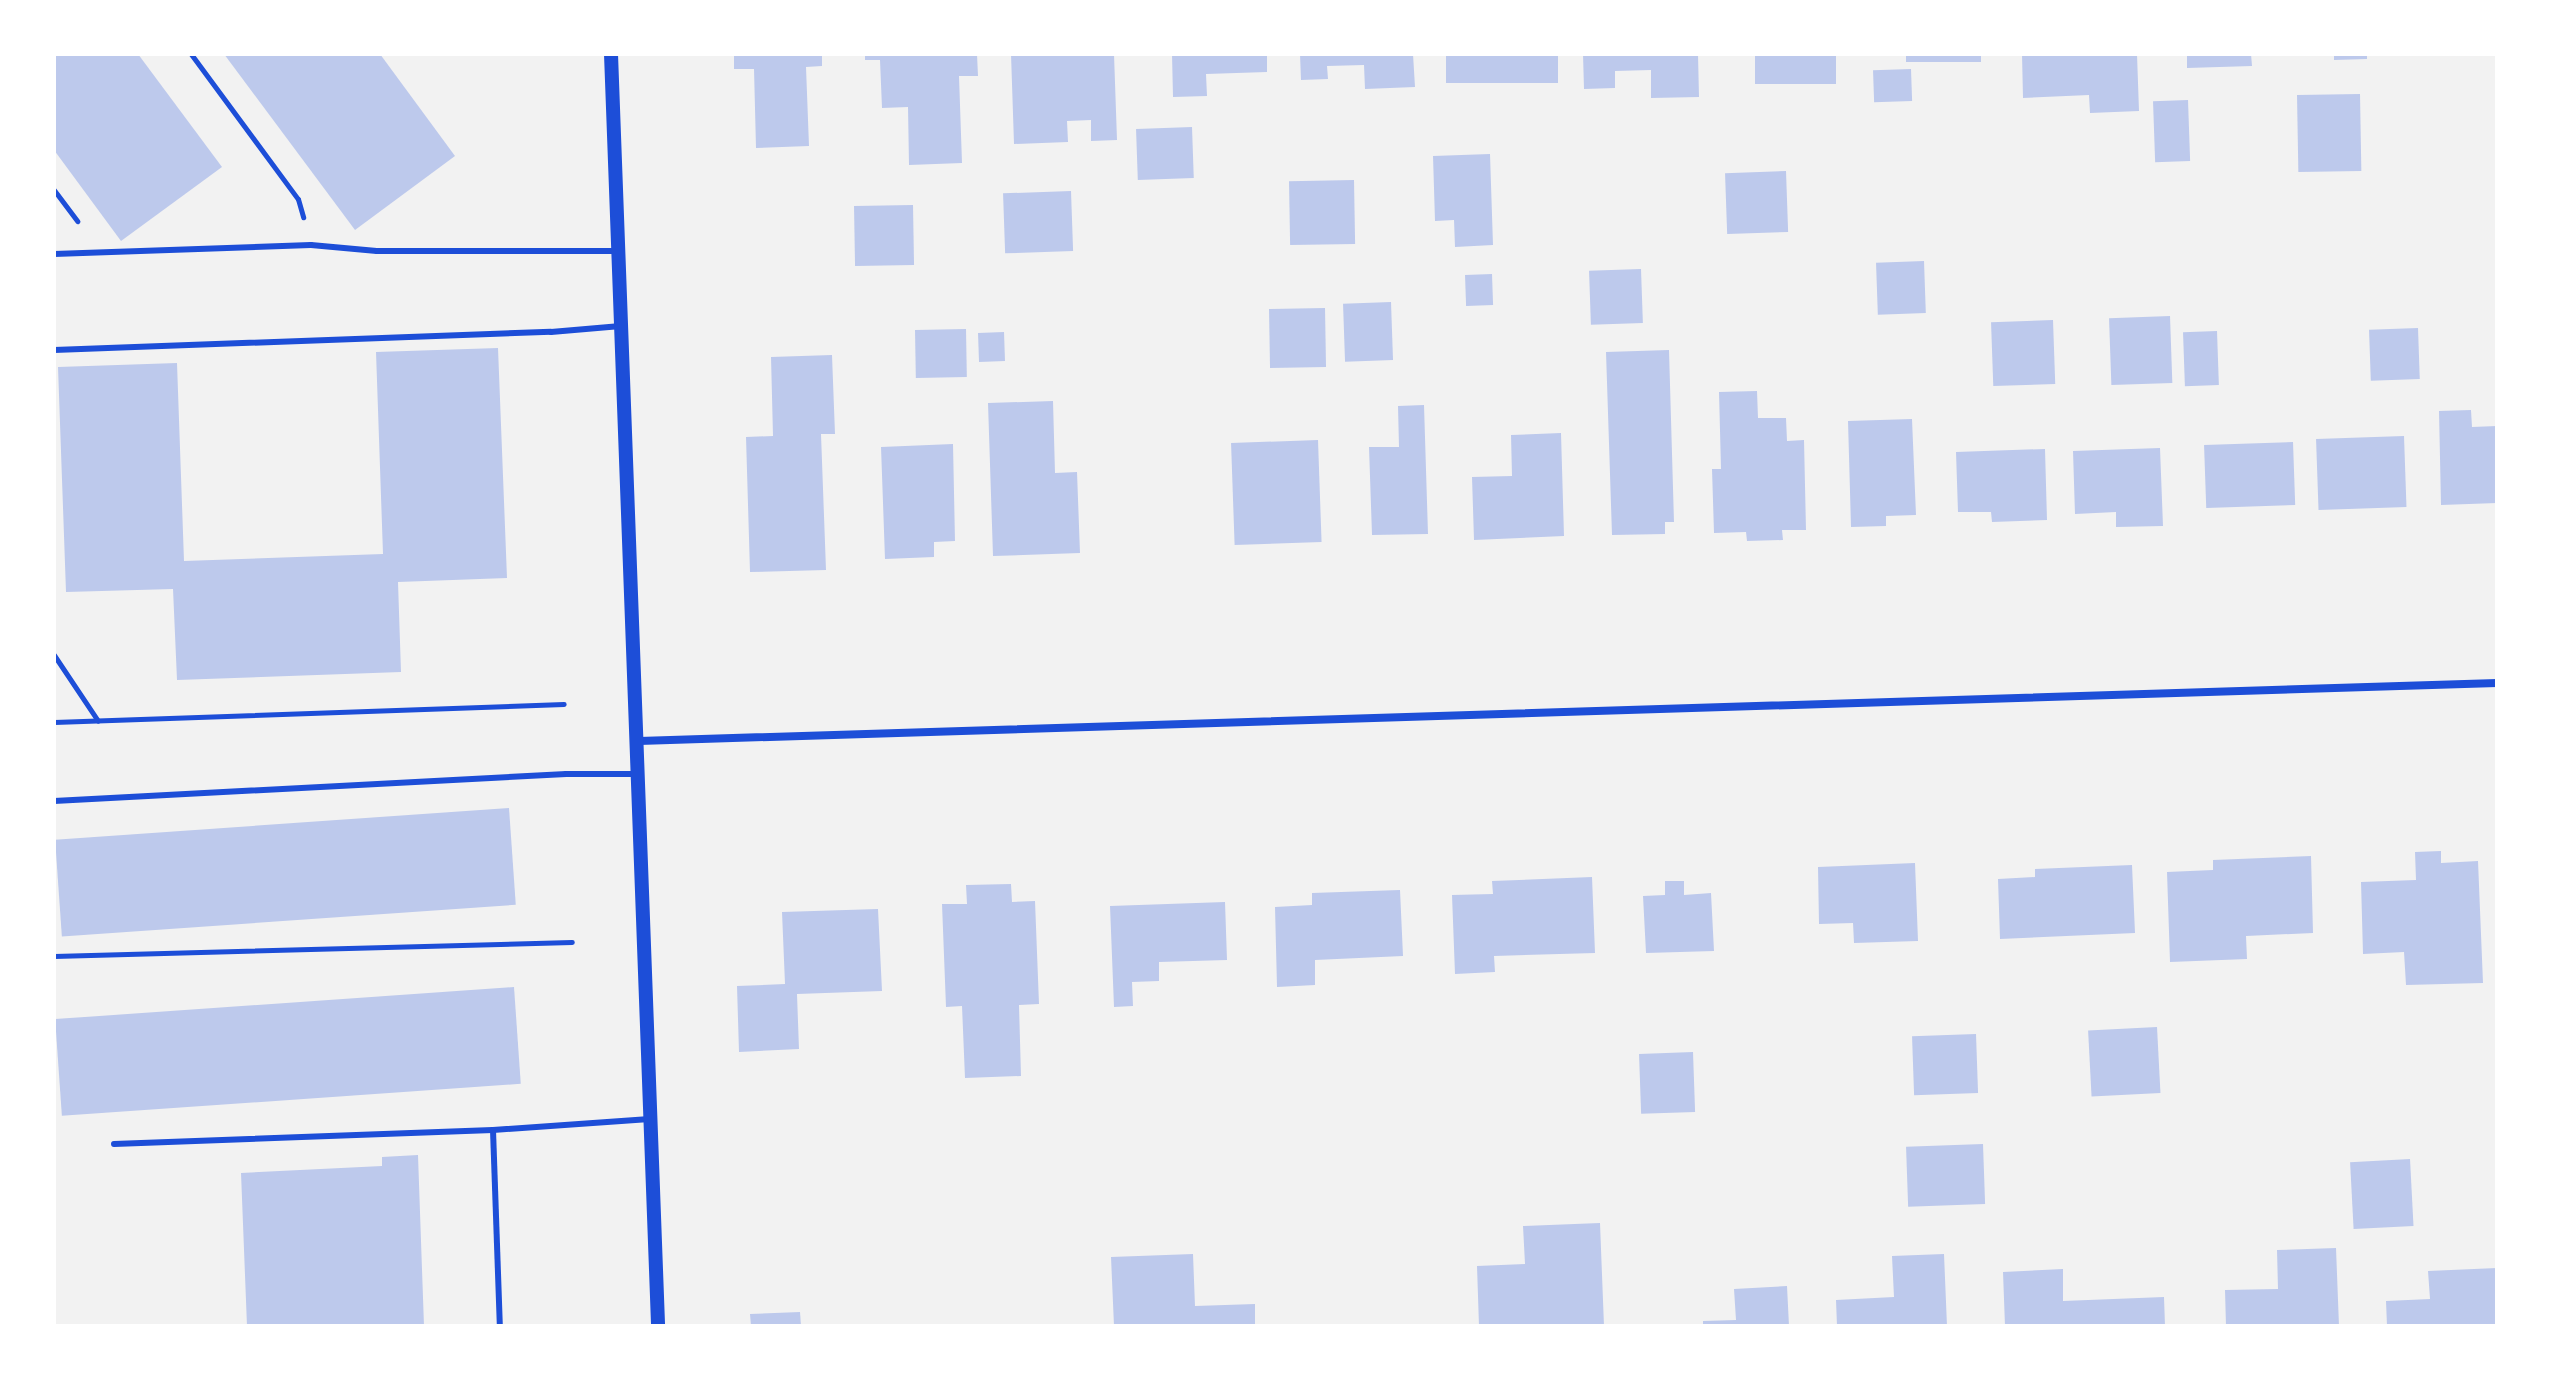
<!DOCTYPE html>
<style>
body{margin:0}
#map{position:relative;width:2551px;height:1380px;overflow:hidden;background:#f2f2f2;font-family:"PT Sans Narrow",sans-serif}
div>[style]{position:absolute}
.building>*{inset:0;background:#bdc9ec;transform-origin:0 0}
.path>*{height:5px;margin:-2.5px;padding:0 2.5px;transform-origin:2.5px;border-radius:2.5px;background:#1d4ed8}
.service>*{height:6px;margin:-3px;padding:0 3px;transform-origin:3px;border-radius:3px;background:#1d4ed8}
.minor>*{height:8px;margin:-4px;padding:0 4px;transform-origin:4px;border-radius:4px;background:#1d4ed8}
.tertiary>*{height:14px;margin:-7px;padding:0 7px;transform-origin:7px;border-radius:7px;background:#1d4ed8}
span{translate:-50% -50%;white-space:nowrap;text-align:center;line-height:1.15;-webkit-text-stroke:8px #fff;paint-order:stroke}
.frame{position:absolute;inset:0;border:56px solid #fff;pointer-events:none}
</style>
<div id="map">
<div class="building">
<i style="clip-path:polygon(54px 54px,138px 54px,222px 167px,121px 241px,54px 150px)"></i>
<i style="clip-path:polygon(224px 54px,380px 54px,455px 156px,355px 230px)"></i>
<i style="clip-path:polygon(734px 54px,822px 54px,822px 66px,806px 67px,809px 146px,756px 148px,754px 69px,734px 69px)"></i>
<i style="clip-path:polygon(865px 54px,977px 54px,978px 76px,959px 76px,962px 163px,909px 165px,908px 107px,882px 108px,880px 60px,865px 60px)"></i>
<i style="clip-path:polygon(1011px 54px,1114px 54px,1117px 140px,1091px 141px,1091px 120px,1067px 121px,1068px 142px,1014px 144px)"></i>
<i style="clip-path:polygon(1172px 54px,1267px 54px,1267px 72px,1206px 74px,1207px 96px,1173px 97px)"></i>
<i style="clip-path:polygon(1300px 54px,1413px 54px,1415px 87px,1365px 89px,1364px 65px,1327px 66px,1328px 79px,1301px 80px)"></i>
<i style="left:1446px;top:54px;width:112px;height:29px"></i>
<i style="clip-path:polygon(1583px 54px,1698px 54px,1699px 97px,1651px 98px,1651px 70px,1615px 71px,1615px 88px,1584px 89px)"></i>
<i style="left:1755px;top:54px;width:81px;height:30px"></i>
<i style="left:1906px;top:54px;width:75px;height:8px"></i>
<i style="clip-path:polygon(2022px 54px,2137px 54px,2139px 111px,2090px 113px,2089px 95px,2023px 98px)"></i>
<i style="clip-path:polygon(2187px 54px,2251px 54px,2252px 66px,2187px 68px)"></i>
<i style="clip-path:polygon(2334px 54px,2367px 54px,2367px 59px,2334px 60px)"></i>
<i style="left:1911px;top:69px;width:32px;height:38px;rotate:88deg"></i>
<i style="left:2360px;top:94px;width:77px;height:63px;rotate:89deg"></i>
<i style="left:2188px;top:100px;width:61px;height:35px;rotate:88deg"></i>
<i style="left:1192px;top:127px;width:51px;height:56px;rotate:88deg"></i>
<i style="clip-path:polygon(1490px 154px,1493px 245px,1455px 247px,1454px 220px,1435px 221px,1433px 156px)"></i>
<i style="left:1786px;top:171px;width:61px;height:61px;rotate:88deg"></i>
<i style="left:1354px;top:180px;width:64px;height:65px;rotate:89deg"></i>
<i style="left:1071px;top:191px;width:60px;height:68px;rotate:88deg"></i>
<i style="left:913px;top:205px;width:60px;height:59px;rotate:89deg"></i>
<i style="left:1924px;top:261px;width:52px;height:48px;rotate:88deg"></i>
<i style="left:1641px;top:269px;width:54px;height:52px;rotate:88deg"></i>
<i style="left:1492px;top:274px;width:31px;height:27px;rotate:88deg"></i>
<i style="left:1391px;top:302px;width:58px;height:48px;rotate:88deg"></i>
<i style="left:1325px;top:308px;width:59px;height:56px;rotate:89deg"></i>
<i style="left:2170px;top:316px;width:67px;height:61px;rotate:88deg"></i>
<i style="left:2053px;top:320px;width:64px;height:62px;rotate:88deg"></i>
<i style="left:2418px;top:328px;width:51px;height:49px;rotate:88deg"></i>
<i style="left:966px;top:329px;width:48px;height:51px;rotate:89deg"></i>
<i style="left:2217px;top:331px;width:54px;height:34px;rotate:88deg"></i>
<i style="left:1004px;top:332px;width:29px;height:26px;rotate:88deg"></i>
<i style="clip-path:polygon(498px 348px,507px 578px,398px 582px,401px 672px,177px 680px,173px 589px,66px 592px,58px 367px,177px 363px,184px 561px,383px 554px,376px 352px)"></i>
<i style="clip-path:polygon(1669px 350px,1674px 522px,1665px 522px,1665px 534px,1612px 535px,1606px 352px)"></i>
<i style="clip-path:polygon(832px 355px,835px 434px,821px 434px,826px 570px,750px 572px,746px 437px,773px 436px,771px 357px)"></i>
<i style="clip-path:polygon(1757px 391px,1758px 418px,1786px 418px,1787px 441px,1804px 440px,1806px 530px,1782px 530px,1783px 540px,1747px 541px,1746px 532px,1714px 533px,1712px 469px,1721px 469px,1719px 392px)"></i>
<i style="clip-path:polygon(1053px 401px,1055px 473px,1077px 472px,1080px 553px,993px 556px,988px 403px)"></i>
<i style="clip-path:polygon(1424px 405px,1428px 534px,1372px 535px,1369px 447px,1399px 447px,1398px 406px)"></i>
<i style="clip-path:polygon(2471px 410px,2472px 427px,2497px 426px,2497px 503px,2441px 505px,2439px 411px)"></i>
<i style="clip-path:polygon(1912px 419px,1916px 515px,1886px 516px,1886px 526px,1851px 527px,1848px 421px)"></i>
<i style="clip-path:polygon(1561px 433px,1564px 536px,1474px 540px,1472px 477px,1512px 476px,1511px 435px)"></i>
<i style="left:2404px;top:436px;width:71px;height:88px;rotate:88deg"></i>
<i style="left:1318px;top:440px;width:102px;height:87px;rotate:88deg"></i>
<i style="left:2293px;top:442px;width:63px;height:89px;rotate:88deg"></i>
<i style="clip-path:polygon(953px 444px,955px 541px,934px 542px,934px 557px,885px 559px,881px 447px)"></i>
<i style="clip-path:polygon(2160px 448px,2163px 526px,2116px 527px,2116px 512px,2075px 514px,2073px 451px)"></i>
<i style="clip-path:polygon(2045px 449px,2047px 520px,1992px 522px,1991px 512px,1958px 512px,1956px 452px)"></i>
<i style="left:509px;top:808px;width:97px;height:455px;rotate:86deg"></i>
<i style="clip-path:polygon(2441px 851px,2441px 863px,2478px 861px,2483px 983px,2406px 985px,2404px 952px,2363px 954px,2361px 882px,2416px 880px,2415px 852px)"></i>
<i style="clip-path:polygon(2311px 856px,2313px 933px,2246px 936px,2247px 959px,2170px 962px,2167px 872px,2213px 870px,2213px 860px)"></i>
<i style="clip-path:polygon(1915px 863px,1918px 941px,1854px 943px,1853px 923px,1819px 924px,1818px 867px)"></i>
<i style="clip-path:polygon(2132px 865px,2135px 933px,2000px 939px,1998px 879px,2035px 877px,2035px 869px)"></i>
<i style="clip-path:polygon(1592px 877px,1595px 953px,1494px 956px,1495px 972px,1455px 974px,1452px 895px,1493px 894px,1492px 881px)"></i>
<i style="clip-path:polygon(1665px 881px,1684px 881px,1684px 895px,1711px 893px,1714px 951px,1646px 953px,1643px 896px,1665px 895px)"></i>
<i style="clip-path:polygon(1011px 884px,1012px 902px,1035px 901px,1039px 1004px,1019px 1005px,1021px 1076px,965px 1078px,962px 1006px,946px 1007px,942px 904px,967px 904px,966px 885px)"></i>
<i style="clip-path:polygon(1400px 890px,1403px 956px,1315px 960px,1315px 985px,1277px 987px,1275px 907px,1312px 905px,1312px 893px)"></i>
<i style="clip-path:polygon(1225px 902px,1227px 960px,1159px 962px,1159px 981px,1132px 982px,1133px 1006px,1114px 1007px,1110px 906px)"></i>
<i style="clip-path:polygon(878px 909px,882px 991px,797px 994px,799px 1049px,739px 1052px,737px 986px,785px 984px,782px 912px)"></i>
<i style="left:514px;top:987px;width:97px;height:460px;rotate:86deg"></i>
<i style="left:2157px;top:1027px;width:66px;height:69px;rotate:87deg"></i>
<i style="left:1976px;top:1034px;width:59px;height:64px;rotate:88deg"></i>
<i style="left:1693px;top:1052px;width:60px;height:54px;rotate:88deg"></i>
<i style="left:1983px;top:1144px;width:60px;height:77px;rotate:88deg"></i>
<i style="clip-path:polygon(418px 1155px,424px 1326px,247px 1326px,241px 1173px,382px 1166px,382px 1157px)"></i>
<i style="left:2410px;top:1159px;width:67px;height:60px;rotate:87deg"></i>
<i style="clip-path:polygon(1600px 1223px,1604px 1326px,1479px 1326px,1477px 1266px,1525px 1264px,1523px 1226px)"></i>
<i style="clip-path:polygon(2336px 1248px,2339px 1326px,2226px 1326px,2225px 1290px,2278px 1289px,2277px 1250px)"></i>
<i style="clip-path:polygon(1193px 1254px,1195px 1306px,1255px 1304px,1255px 1326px,1114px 1326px,1111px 1257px)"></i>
<i style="clip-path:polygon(1944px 1254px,1947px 1326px,1837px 1326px,1836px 1300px,1894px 1297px,1892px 1256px)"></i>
<i style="clip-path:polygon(2497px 1268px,2497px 1326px,2387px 1326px,2386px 1301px,2430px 1299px,2428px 1271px)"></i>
<i style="clip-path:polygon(2063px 1269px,2063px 1301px,2164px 1297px,2165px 1326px,2005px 1326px,2003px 1272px)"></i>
<i style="clip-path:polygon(1787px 1286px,1789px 1326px,1703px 1326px,1703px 1321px,1736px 1320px,1734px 1289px)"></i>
<i style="clip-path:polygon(800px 1312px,801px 1326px,751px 1326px,750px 1314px)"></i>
</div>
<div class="path">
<i style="left:191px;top:54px;width:180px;rotate:53.6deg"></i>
<i style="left:298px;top:199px;width:19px;rotate:74deg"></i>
<i style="left:54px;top:190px;width:39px;rotate:53deg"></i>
<i style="left:54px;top:655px;width:79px;rotate:56.3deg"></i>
<i style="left:54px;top:722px;width:510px;rotate:-2.02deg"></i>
<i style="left:54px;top:956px;width:518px;rotate:-1.55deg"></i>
</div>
<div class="service">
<i style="left:54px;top:254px;width:257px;rotate:-2deg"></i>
<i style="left:311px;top:245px;width:66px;rotate:5.2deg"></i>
<i style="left:377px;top:251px;width:241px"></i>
<i style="left:54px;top:350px;width:497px;rotate:-2.1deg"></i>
<i style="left:551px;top:332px;width:70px;rotate:-4.9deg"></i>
<i style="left:54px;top:801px;width:513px;rotate:-3.02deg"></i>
<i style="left:566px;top:774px;width:72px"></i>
<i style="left:493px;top:1130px;width:196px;rotate:88deg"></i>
<i style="left:114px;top:1144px;width:379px;rotate:-2.1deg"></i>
<i style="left:493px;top:1130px;width:157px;rotate:-4deg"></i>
</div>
<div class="minor">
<i style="left:639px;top:741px;width:1859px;rotate:-1.79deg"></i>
</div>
<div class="tertiary">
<i style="left:611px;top:54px;width:1273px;rotate:87.88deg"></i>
</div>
<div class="frame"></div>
</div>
